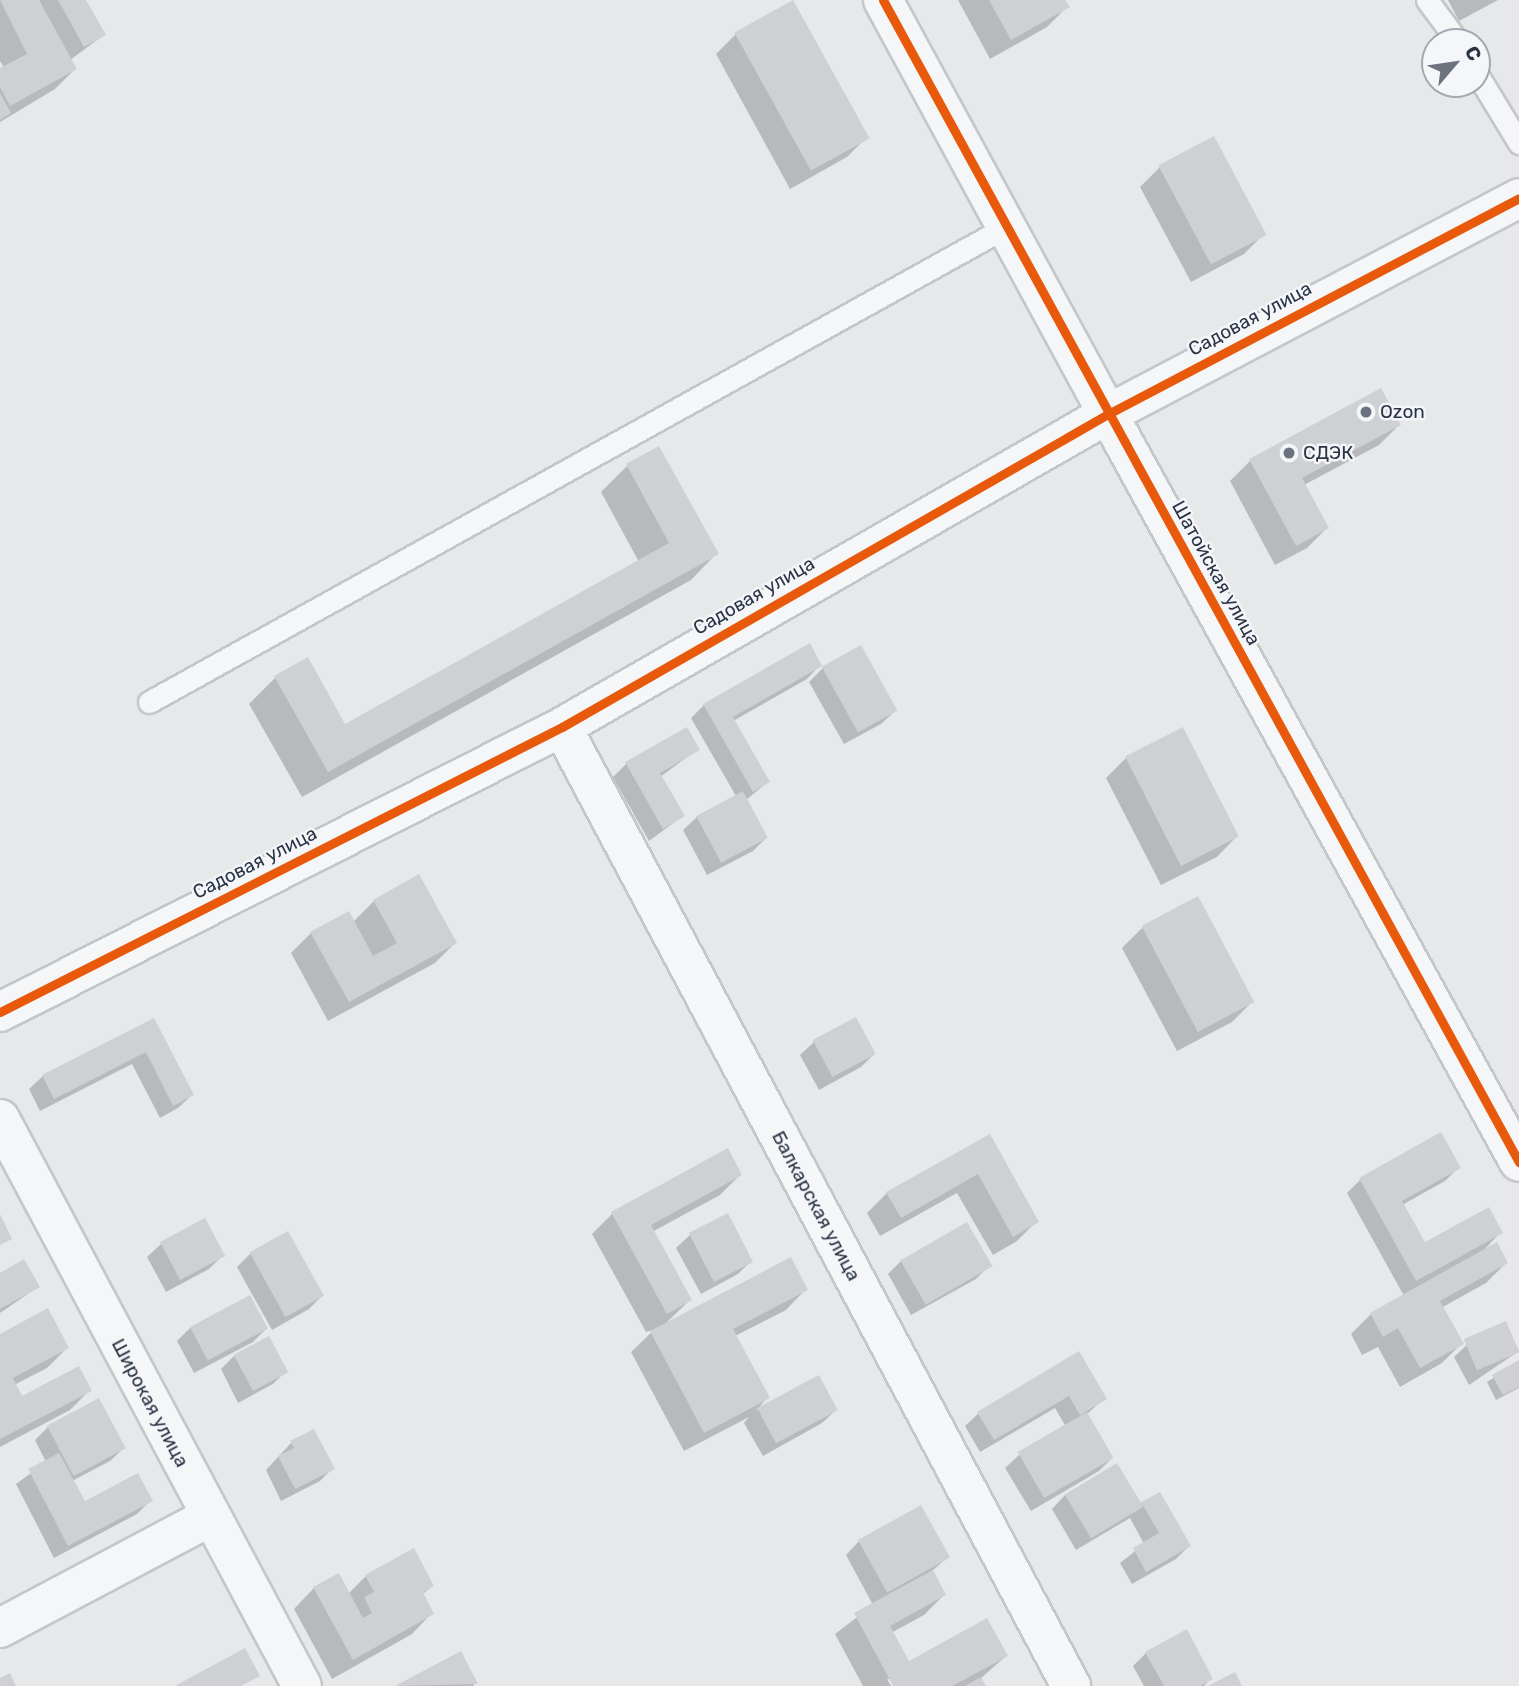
<!DOCTYPE html>
<meta charset="utf-8">
<style>
body{margin:0}
#map{position:relative;width:1519px;height:1686px;overflow:hidden;background:#e6e8ea;font-family:Rubik,sans-serif}
div>[style]{position:absolute}
.shadow>*{inset:0;background:#0003}
.building>*{inset:0;background:#ced0d3;transform-origin:0 0}
.roads{filter:drop-shadow(2px 0 #c4c6c8) drop-shadow(-2px 0 #c4c6c8) drop-shadow(0 2px #c4c6c8) drop-shadow(0 -2px #c4c6c8)}
.service>*{height:21px;margin:-10.5px;padding:0 10.5px;transform-origin:10.5px;border-radius:10.5px;background:#f5f6f7}
.minor>*{height:38px;margin:-19px;padding:0 19px;transform-origin:19px;border-radius:19px;background:#f5f6f7}
.tertiary>*{height:38px;margin:-19px;padding:0 19px;transform-origin:19px;border-radius:19px;background:#f5f6f7}
.cycleway>*{height:9px;margin:-4.5px;padding:0 4.5px;transform-origin:4.5px;border-radius:4.5px;background:#e8590c}
.dots>*{width:19px;height:19px;translate:-50% -50%;box-sizing:border-box;border:4px solid #f4f6f9;border-radius:50%}
span{translate:-50% -50%;white-space:nowrap;text-align:center;line-height:1.15;-webkit-text-stroke:5px #f4f6f9;paint-order:stroke}
.street-label{font-size:19px;color:#2b3445}
.poi-label{font-size:19px;color:#2b3445}
.left{translate:0 -50%;text-align:left}
.north{position:absolute;left:1421px;top:28px;width:70px;height:70px;box-sizing:border-box;background:#f4f6f9;border:2px solid #a4a8b1;border-radius:50%;rotate:61deg;font-size:19px;font-weight:700;line-height:28px;text-align:center;color:#2b3445}
.north::after{content:'';display:block;margin:auto;width:24px;height:32px;background:#6c737f;clip-path:polygon(50% 0,100% 100%,50% 72%,0 100%)}
</style>
<div id="map">
<div class="shadow">
<i style="clip-path:polygon(0 0,84px 0,104px 35px,70px 60px,75px 69px,55px 89px,0 122px,0 70px,4px 68px,0 61px)"></i>
<i style="clip-path:polygon(958px 0,1063px 0,1067px 7px,1047px 27px,990px 59px)"></i>
<i style="clip-path:polygon(1448px 0,1498px 0,1459px 21px)"></i>
<i style="clip-path:polygon(793px 3px,867px 137px,847px 157px,790px 189px,716px 54px,736px 34px)"></i>
<i style="clip-path:polygon(1160px 167px,1264px 234px,1244px 254px,1191px 282px,1140px 187px)"></i>
<i style="clip-path:polygon(1399px 425px,1379px 445px,1304px 485px,1327px 528px,1307px 548px,1275px 565px,1230px 481px,1250px 461px)"></i>
<i style="clip-path:polygon(627px 466px,717px 553px,691px 580px,302px 797px,249px 704px,276px 677px,344px 726px,639px 562px,601px 492px)"></i>
<i style="clip-path:polygon(820px 665px,807px 679px,733px 721px,768px 782px,746px 800px,766px 838px,753px 851px,707px 875px,683px 830px,697px 817px,736px 796px,691px 718px,704px 705px)"></i>
<i style="clip-path:polygon(823px 668px,895px 711px,881px 724px,844px 744px,809px 682px)"></i>
<i style="clip-path:polygon(698px 749px,660px 777px,683px 816px,649px 841px,613px 777px,626px 764px)"></i>
<i style="clip-path:polygon(1126px 758px,1237px 836px,1217px 857px,1161px 885px,1106px 778px)"></i>
<i style="clip-path:polygon(374px 901px,455px 943px,435px 963px,328px 1021px,291px 953px,311px 933px,353px 922px)"></i>
<i style="clip-path:polygon(1142px 928px,1252px 1002px,1232px 1022px,1177px 1051px,1122px 948px)"></i>
<i style="clip-path:polygon(153px 1020px,192px 1095px,178px 1108px,160px 1118px,132px 1064px,40px 1111px,29px 1089px,43px 1076px)"></i>
<i style="clip-path:polygon(814px 1042px,874px 1054px,861px 1067px,819px 1090px,800px 1055px)"></i>
<i style="clip-path:polygon(989px 1136px,1037px 1221px,1017px 1241px,993px 1255px,957px 1193px,880px 1236px,867px 1213px,887px 1193px)"></i>
<i style="clip-path:polygon(1458px 1168px,1445px 1181px,1402px 1205px,1424px 1245px,1501px 1232px,1482px 1252px,1506px 1263px,1486px 1283px,1441px 1308px,1462px 1343px,1442px 1363px,1400px 1387px,1378px 1347px,1362px 1355px,1351px 1334px,1371px 1314px,1404px 1296px,1347px 1193px,1360px 1180px)"></i>
<i style="clip-path:polygon(740px 1175px,720px 1195px,652px 1232px,690px 1300px,666px 1323px,806px 1289px,786px 1310px,735px 1336px,767px 1398px,756px 1411px,818px 1377px,836px 1410px,822px 1423px,763px 1456px,744px 1423px,749px 1417px,684px 1451px,631px 1352px,655px 1329px,646px 1332px,592px 1234px,612px 1214px)"></i>
<i style="clip-path:polygon(204px 1221px,222px 1256px,209px 1269px,166px 1292px,147px 1257px,161px 1244px)"></i>
<i style="clip-path:polygon(690px 1235px,751px 1261px,738px 1274px,701px 1294px,676px 1248px)"></i>
<i style="clip-path:polygon(250px 1254px,322px 1296px,309px 1309px,272px 1330px,237px 1267px)"></i>
<i style="clip-path:polygon(901px 1261px,990px 1265px,976px 1279px,911px 1315px,888px 1274px)"></i>
<i style="clip-path:polygon(0 1275px,38px 1287px,0 1313px)"></i>
<i style="clip-path:polygon(1505px 1323px,1519px 1351px,1469px 1385px,1454px 1357px,1468px 1344px)"></i>
<i style="clip-path:polygon(190px 1328px,266px 1329px,253px 1342px,194px 1373px,177px 1341px)"></i>
<i style="clip-path:polygon(0 1336px,67px 1348px,47px 1368px,14px 1385px,21px 1398px,90px 1390px,70px 1410px,0 1447px)"></i>
<i style="clip-path:polygon(1079px 1354px,1105px 1398px,1086px 1415px,1112px 1458px,1099px 1471px,1031px 1511px,1005px 1468px,1019px 1455px,1066px 1427px,1055px 1408px,980px 1452px,965px 1426px,979px 1413px)"></i>
<i style="clip-path:polygon(234px 1356px,286px 1371px,273px 1384px,238px 1403px,221px 1369px)"></i>
<i style="clip-path:polygon(1519px 1362px,1519px 1388px,1496px 1400px,1487px 1382px)"></i>
<i style="clip-path:polygon(48px 1427px,124px 1448px,110px 1461px,72px 1481px,84px 1503px,150px 1501px,137px 1514px,54px 1558px,16px 1484px,46px 1462px,35px 1440px)"></i>
<i style="clip-path:polygon(291px 1443px,333px 1468px,320px 1481px,281px 1501px,266px 1470px)"></i>
<i style="clip-path:polygon(1160px 1494px,1189px 1546px,1176px 1559px,1132px 1584px,1120px 1563px,1144px 1544px,1130px 1518px,1076px 1550px,1052px 1509px,1065px 1495px,1140px 1505px)"></i>
<i style="clip-path:polygon(859px 1541px,948px 1557px,931px 1572px,944px 1595px,924px 1615px,891px 1633px,908px 1663px,1006px 1656px,980px 1679px,984px 1686px,895px 1686px,891px 1679px,887px 1679px,891px 1686px,863px 1686px,835px 1634px,873px 1605px,846px 1555px)"></i>
<i style="clip-path:polygon(366px 1576px,432px 1586px,422px 1595px,432px 1613px,412px 1634px,332px 1679px,294px 1609px,314px 1588px,348px 1594px)"></i>
<i style="clip-path:polygon(1146px 1653px,1211px 1678px,1204px 1686px,1144px 1686px,1133px 1666px)"></i>
<i style="clip-path:polygon(460px 1654px,474px 1686px,399px 1686px)"></i>
</div>
<div class="building">
<i style="clip-path:polygon(0 0,39px 0,77px 69px,10px 106px,0 87px,0 68px,27px 54px)"></i>
<i style="clip-path:polygon(58px 0,86px 0,106px 35px,84px 47px)"></i>
<i style="left:793px;top:0;width:158px;height:67px;rotate:61deg"></i>
<i style="clip-path:polygon(989px 0,1065px 0,1070px 7px,1011px 40px)"></i>
<i style="clip-path:polygon(0 93px,11px 113px,0 120px)"></i>
<i style="left:1214px;top:136px;width:112px;height:63px;rotate:62deg"></i>
<i style="clip-path:polygon(1381px 388px,1401px 425px,1302px 478px,1329px 528px,1296px 546px,1249px 459px)"></i>
<i style="clip-path:polygon(659px 446px,719px 554px,328px 772px,274px 676px,308px 657px,345px 724px,669px 543px,626px 464px)"></i>
<i style="clip-path:polygon(810px 643px,822px 666px,733px 717px,770px 782px,753px 792px,703px 704px)"></i>
<i style="left:861px;top:645px;width:75px;height:45px;rotate:61deg"></i>
<i style="clip-path:polygon(687px 727px,700px 750px,660px 773px,685px 816px,663px 829px,625px 762px)"></i>
<i style="left:1183px;top:727px;width:123px;height:65px;rotate:63deg"></i>
<i style="left:743px;top:791px;width:53px;height:53px;rotate:62deg"></i>
<i style="clip-path:polygon(419px 874px,457px 943px,349px 1002px,310px 932px,349px 911px,373px 956px,397px 943px,373px 900px)"></i>
<i style="left:1198px;top:896px;width:120px;height:64px;rotate:62deg"></i>
<i style="left:856px;top:1017px;width:42px;height:49px;rotate:62deg"></i>
<i style="clip-path:polygon(154px 1018px,194px 1095px,173px 1106px,146px 1052px,54px 1099px,42px 1075px)"></i>
<i style="clip-path:polygon(1441px 1132px,1461px 1168px,1402px 1201px,1425px 1242px,1489px 1207px,1503px 1233px,1416px 1281px,1359px 1178px)"></i>
<i style="clip-path:polygon(990px 1134px,1039px 1222px,1013px 1237px,978px 1174px,901px 1218px,886px 1192px)"></i>
<i style="clip-path:polygon(728px 1148px,742px 1175px,651px 1225px,692px 1300px,667px 1314px,611px 1212px)"></i>
<i style="left:728px;top:1213px;width:55px;height:44px;rotate:63deg"></i>
<i style="clip-path:polygon(0 1214px,12px 1239px,0 1245px)"></i>
<i style="left:205px;top:1218px;width:43px;height:51px;rotate:62deg"></i>
<i style="left:967px;top:1222px;width:51px;height:77px;rotate:60deg"></i>
<i style="left:288px;top:1231px;width:74px;height:44px;rotate:61deg"></i>
<i style="clip-path:polygon(1497px 1242px,1508px 1263px,1440px 1301px,1464px 1344px,1420px 1368px,1398px 1328px,1383px 1337px,1370px 1313px)"></i>
<i style="clip-path:polygon(791px 1257px,808px 1290px,733px 1329px,770px 1398px,704px 1433px,650px 1331px)"></i>
<i style="clip-path:polygon(24px 1259px,40px 1287px,0 1309px,0 1273px)"></i>
<i style="left:250px;top:1295px;width:38px;height:68px;rotate:62deg"></i>
<i style="clip-path:polygon(48px 1308px,69px 1348px,13px 1378px,22px 1396px,79px 1366px,92px 1391px,0 1439px,0 1334px)"></i>
<i style="left:1506px;top:1321px;width:34px;height:46px;rotate:67deg"></i>
<i style="left:269px;top:1336px;width:41px;height:40px;rotate:62deg"></i>
<i style="clip-path:polygon(1079px 1351px,1107px 1399px,1080px 1415px,1069px 1396px,994px 1440px,977px 1412px)"></i>
<i style="clip-path:polygon(1519px 1360px,1519px 1387px,1503px 1395px,1492px 1375px)"></i>
<i style="left:819px;top:1375px;width:40px;height:70px;rotate:62deg"></i>
<i style="left:99px;top:1398px;width:57px;height:59px;rotate:62deg"></i>
<i style="left:1087px;top:1412px;width:53px;height:80px;rotate:60deg"></i>
<i style="clip-path:polygon(314px 1429px,335px 1469px,295px 1489px,278px 1456px,294px 1448px,290px 1441px)"></i>
<i style="clip-path:polygon(59px 1453px,85px 1501px,138px 1473px,153px 1501px,68px 1546px,28px 1469px)"></i>
<i style="left:1117px;top:1463px;width:51px;height:61px;rotate:59deg"></i>
<i style="clip-path:polygon(1160px 1492px,1191px 1546px,1146px 1572px,1133px 1548px,1159px 1533px,1141px 1502px)"></i>
<i style="left:921px;top:1505px;width:60px;height:72px;rotate:61deg"></i>
<i style="clip-path:polygon(414px 1548px,434px 1586px,423px 1592px,434px 1614px,353px 1660px,313px 1587px,339px 1573px,363px 1618px,372px 1613px,364px 1597px,374px 1592px,365px 1575px)"></i>
<i style="clip-path:polygon(933px 1570px,946px 1595px,890px 1626px,909px 1661px,987px 1618px,1008px 1656px,952px 1686px,893px 1686px,854px 1613px)"></i>
<i style="clip-path:polygon(1187px 1629px,1213px 1679px,1200px 1686px,1164px 1686px,1145px 1652px)"></i>
<i style="clip-path:polygon(245px 1648px,260px 1676px,241px 1686px,175px 1686px)"></i>
<i style="clip-path:polygon(461px 1651px,478px 1684px,395px 1686px)"></i>
<i style="clip-path:polygon(1235px 1672px,1242px 1686px,1208px 1686px)"></i>
<i style="clip-path:polygon(10px 1673px,16px 1686px,0 1686px,0 1678px)"></i>
<i style="clip-path:polygon(981px 1677px,986px 1686px,965px 1686px)"></i>
</div>
<div class="roads">
<div class="service">
<i style="left:1427px;top:0;width:52px;rotate:53.6deg"></i>
<i style="left:1477px;top:74px;width:81px;rotate:58.7deg"></i>
<i style="left:149px;top:702px;width:980px;rotate:-29deg"></i>
</div>
<div class="minor">
<i style="left:1108px;top:414px;width:853px;rotate:61.21deg"></i>
<i style="left:562px;top:727px;width:1086px;rotate:62.04deg"></i>
<i style="left:0;top:1012px;width:630px;rotate:-26.89deg"></i>
<i style="left:562px;top:727px;width:629px;rotate:-29.82deg"></i>
<i style="left:1108px;top:414px;width:464px;rotate:-27.7deg"></i>
<i style="left:0;top:1119px;width:642px;rotate:61.96deg"></i>
<i style="left:0;top:1628px;width:238px;rotate:-27.9deg"></i>
</div>
<div class="tertiary">
<i style="left:883px;top:0;width:471px;rotate:61.5deg"></i>
</div>
</div>
<div class="cycleway">
<i style="left:883px;top:0;width:1325px;rotate:61.31deg"></i>
<i style="left:0;top:1012px;width:630px;rotate:-26.89deg"></i>
<i style="left:562px;top:727px;width:629px;rotate:-29.82deg"></i>
<i style="left:1108px;top:414px;width:464px;rotate:-27.7deg"></i>
</div>
<div class="dots">
<i style="left:1366px;top:412px;background:#6c737f"></i>
<i style="left:1289px;top:453px;background:#6c737f"></i>
</div>
<div class="street-label">
<span style="left:1250px;top:319px;rotate:-28deg">Садовая улица</span>
<span style="left:1216px;top:573px;rotate:61deg">Шатойская улица</span>
<span style="left:754px;top:596px;rotate:-30deg">Садовая улица</span>
<span style="left:255px;top:863px;rotate:-27deg">Садовая улица</span>
<span style="left:816px;top:1206px;rotate:62deg">Балкарская улица</span>
<span style="left:150px;top:1403px;rotate:62deg">Широкая улица</span>
</div>
<div class="poi-label">
<span class="left" style="left:1380px;top:412px">Ozon</span>
<span class="left" style="left:1303px;top:453px">СДЭК</span>
</div>
<div class="north">С</div>
</div>
